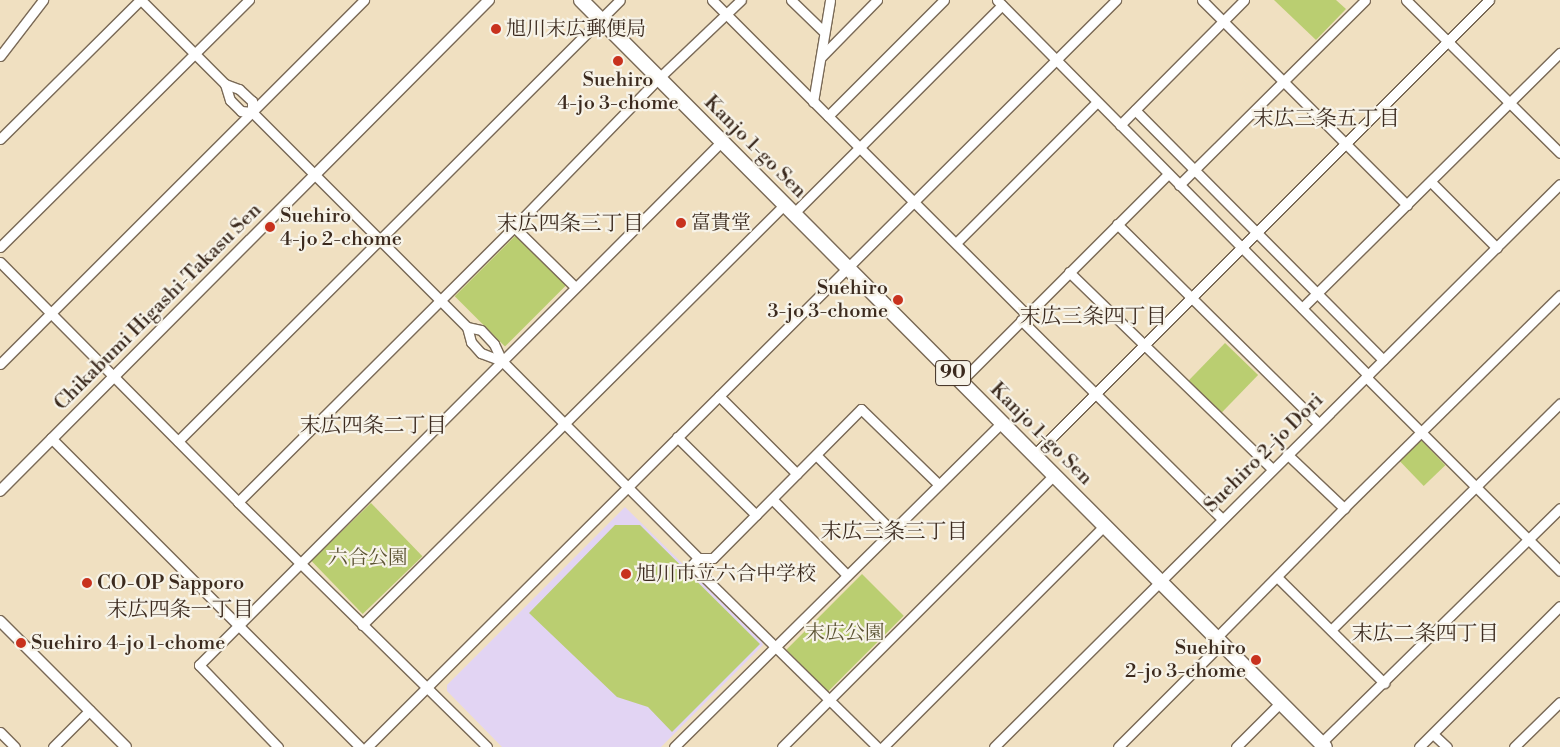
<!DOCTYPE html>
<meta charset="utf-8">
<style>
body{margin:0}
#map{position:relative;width:1560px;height:747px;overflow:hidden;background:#f0e0c1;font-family:"Libre Bodoni","Noto Serif JP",serif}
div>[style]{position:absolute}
.built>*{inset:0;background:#e2d4f3}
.green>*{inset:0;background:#bace71;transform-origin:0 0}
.roads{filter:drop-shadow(1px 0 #7a6a57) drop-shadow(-1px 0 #7a6a57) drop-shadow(0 1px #7a6a57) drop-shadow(0 -1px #7a6a57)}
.minor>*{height:9px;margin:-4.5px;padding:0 4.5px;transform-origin:4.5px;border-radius:4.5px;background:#fff}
.tertiary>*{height:10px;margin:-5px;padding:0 5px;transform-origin:5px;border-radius:5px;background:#fff}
.primary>*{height:14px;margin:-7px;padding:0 7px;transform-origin:7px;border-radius:7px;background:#fff}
.dots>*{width:14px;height:14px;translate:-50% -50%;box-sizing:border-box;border:2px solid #f7f3e8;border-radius:50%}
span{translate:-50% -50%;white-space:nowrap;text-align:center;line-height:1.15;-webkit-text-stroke:4.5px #f7f3e8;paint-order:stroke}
.shield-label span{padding:1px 4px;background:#f7f3e8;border:1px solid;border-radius:4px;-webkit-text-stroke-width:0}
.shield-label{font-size:19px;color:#3b2a1e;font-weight:700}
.poi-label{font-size:20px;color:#3b2a1e}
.left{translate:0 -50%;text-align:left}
.right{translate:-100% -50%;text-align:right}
.street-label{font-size:20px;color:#3b2a1e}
.park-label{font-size:20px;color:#5b5333}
.neighbourhood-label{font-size:21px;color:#3b2a1e}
</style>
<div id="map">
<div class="built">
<i style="clip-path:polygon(625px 507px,762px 642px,763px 645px,661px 747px,502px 747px,447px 691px,447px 685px)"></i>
</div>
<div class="green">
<i style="clip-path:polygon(1274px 0,1336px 0,1346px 9px,1316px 40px)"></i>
<i style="left:517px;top:234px;width:71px;height:88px;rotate:45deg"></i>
<i style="left:1225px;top:343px;width:46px;height:54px;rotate:44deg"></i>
<i style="left:1421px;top:440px;width:35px;height:30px;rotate:46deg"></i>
<i style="left:371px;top:503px;width:74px;height:83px;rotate:46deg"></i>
<i style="clip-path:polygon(615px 525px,640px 525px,760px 644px,672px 732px,648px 707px,617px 697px,529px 613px)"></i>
<i style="left:862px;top:574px;width:59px;height:107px;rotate:45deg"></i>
</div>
<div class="roads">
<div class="minor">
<i style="left:141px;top:0;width:119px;rotate:45deg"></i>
<i style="left:225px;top:84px;width:15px;rotate:20deg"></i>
<i style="left:239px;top:89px;width:18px;rotate:43deg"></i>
<i style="left:252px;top:101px;width:11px;rotate:90deg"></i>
<i style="left:712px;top:0;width:444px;rotate:45deg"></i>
<i style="left:791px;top:0;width:46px;rotate:44.1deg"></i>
<i style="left:997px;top:0;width:528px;rotate:45.31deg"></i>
<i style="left:1202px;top:0;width:290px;rotate:45deg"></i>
<i style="left:1406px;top:0;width:217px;rotate:44.8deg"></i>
<i style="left:0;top:56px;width:71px;rotate:-52.5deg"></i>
<i style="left:821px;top:57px;width:80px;rotate:-45.5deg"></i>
<i style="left:225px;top:84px;width:17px;rotate:73deg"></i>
<i style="left:230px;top:100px;width:16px;rotate:45deg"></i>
<i style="left:241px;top:111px;width:11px;rotate:5deg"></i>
<i style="left:252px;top:112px;width:304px;rotate:45deg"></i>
<i style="left:467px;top:327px;width:16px;rotate:75deg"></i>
<i style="left:471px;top:342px;width:15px;rotate:48deg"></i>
<i style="left:481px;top:353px;width:22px;rotate:21deg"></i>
<i style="left:813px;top:102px;width:103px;rotate:-80.5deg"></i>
<i style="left:1135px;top:110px;width:352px;rotate:45.2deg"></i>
<i style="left:828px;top:116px;width:164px;rotate:-45deg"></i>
<i style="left:1120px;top:125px;width:176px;rotate:-45.2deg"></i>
<i style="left:0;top:139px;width:197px;rotate:-44.8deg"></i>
<i style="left:1431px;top:182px;width:93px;rotate:45deg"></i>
<i style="left:1179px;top:185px;width:262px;rotate:-44.8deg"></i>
<i style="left:794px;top:213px;width:294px;rotate:-45deg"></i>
<i style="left:1117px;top:224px;width:283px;rotate:44.7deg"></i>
<i style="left:514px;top:227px;width:86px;rotate:44.5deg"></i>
<i style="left:956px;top:243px;width:199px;rotate:-45deg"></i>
<i style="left:0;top:247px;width:351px;rotate:-44.8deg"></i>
<i style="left:0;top:262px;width:338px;rotate:45.2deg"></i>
<i style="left:238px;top:502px;width:349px;rotate:44.5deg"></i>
<i style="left:1069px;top:272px;width:283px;rotate:44.1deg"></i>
<i style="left:1302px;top:308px;width:363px;rotate:-44.7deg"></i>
<i style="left:1021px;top:320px;width:283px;rotate:44.7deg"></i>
<i style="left:467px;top:327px;width:14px;rotate:12deg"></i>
<i style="left:481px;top:330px;width:19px;rotate:47deg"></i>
<i style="left:494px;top:344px;width:19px;rotate:65deg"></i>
<i style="left:502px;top:361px;width:278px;rotate:45.1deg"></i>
<i style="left:698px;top:558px;width:15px"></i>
<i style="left:713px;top:558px;width:210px;rotate:-45.2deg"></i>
<i style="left:861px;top:409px;width:107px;rotate:44.2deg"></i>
<i style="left:0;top:364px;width:515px;rotate:-45deg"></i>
<i style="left:1366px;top:377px;width:274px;rotate:45deg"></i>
<i style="left:961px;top:381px;width:293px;rotate:-45deg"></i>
<i style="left:719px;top:396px;width:110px;rotate:45deg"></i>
<i style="left:677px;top:437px;width:111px;rotate:44.6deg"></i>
<i style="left:51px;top:438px;width:437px;rotate:45deg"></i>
<i style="left:178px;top:441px;width:624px;rotate:-44.94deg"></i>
<i style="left:1035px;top:454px;width:642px;rotate:-45deg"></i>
<i style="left:1287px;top:454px;width:79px;rotate:43.5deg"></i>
<i style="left:816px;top:455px;width:106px;rotate:45deg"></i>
<i style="left:772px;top:499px;width:107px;rotate:45.4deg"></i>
<i style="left:238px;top:502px;width:390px;rotate:-44.9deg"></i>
<i style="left:514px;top:227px;width:208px;rotate:-45.8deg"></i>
<i style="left:659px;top:78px;width:113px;rotate:-43.6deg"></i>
<i style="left:698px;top:558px;width:9px;rotate:131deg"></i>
<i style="left:692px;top:565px;width:260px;rotate:44.5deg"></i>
<i style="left:1277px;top:577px;width:151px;rotate:44.7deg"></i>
<i style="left:362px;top:625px;width:597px;rotate:-44.86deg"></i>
<i style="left:1331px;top:630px;width:322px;rotate:-44.7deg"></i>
<i style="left:1216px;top:638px;width:182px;rotate:-45.4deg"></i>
<i style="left:1344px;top:508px;width:303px;rotate:-44.6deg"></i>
<i style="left:0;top:732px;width:21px;rotate:45deg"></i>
<i style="left:1433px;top:734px;width:19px;rotate:43deg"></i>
<i style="left:1321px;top:743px;width:335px;rotate:-44.5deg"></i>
<i style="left:53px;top:747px;width:52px;rotate:-45deg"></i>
<i style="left:278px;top:747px;width:114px;rotate:-133.9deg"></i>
<i style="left:199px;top:665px;width:740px;rotate:-45.05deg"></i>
<i style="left:367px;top:747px;width:1058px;rotate:-44.92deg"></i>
<i style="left:674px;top:747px;width:462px;rotate:-44.7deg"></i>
<i style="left:782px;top:747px;width:385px;rotate:-45deg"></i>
<i style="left:883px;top:747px;width:313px;rotate:-45deg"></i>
<i style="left:994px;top:747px;width:798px;rotate:-44.85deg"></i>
<i style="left:1118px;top:747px;width:147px;rotate:-45deg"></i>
<i style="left:1236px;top:747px;width:64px;rotate:-45deg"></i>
<i style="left:1419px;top:747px;width:199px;rotate:-45deg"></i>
<i style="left:1514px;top:747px;width:64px;rotate:-44.4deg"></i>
</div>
<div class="tertiary">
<i style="left:0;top:491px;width:693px;rotate:-45.12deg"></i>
<i style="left:0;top:621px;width:178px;rotate:45deg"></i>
</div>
<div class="primary">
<i style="left:581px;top:0;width:1054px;rotate:45.12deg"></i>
</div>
</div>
<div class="dots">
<i style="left:496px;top:29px;background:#c8321e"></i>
<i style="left:618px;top:61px;background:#c8321e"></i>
<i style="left:681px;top:223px;background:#c8321e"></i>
<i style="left:270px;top:227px;background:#c8321e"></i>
<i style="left:898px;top:300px;background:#c8321e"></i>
<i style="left:626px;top:574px;background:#c8321e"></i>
<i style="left:87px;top:583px;background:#c8321e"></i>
<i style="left:21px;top:643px;background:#c8321e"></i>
<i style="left:1256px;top:660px;background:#c8321e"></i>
</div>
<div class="shield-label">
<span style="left:953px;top:373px">90</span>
</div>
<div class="poi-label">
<span class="left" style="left:506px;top:29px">旭川末広郵便局</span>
<span style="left:618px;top:92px">Suehiro<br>4-jo 3-chome</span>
<span class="left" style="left:280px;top:228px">Suehiro<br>4-jo 2-chome</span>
<span class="left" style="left:691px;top:223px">富貴堂</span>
<span class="right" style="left:888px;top:300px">Suehiro<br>3-jo 3-chome</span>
<span class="left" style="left:636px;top:574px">旭川市立六合中学校</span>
<span class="left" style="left:97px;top:583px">CO-OP Sapporo</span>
<span class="left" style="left:31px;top:643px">Suehiro 4-jo 1-chome</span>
<span class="right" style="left:1246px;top:660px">Suehiro<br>2-jo 3-chome</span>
</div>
<div class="street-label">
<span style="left:755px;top:147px;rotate:45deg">Kanjo 1-go Sen</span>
<span style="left:158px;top:307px;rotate:-45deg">Chikabumi Higashi-Takasu Sen</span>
<span style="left:1041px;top:434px;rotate:45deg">Kanjo 1-go Sen</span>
<span style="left:1264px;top:453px;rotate:-45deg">Suehiro 2-jo Dori</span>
</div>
<div class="park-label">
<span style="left:368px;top:558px">六合公園</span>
<span style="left:845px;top:633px">末広公園</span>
</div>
<div class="neighbourhood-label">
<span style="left:1326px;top:119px">末広三条五丁目</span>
<span style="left:570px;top:224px">末広四条三丁目</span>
<span style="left:1093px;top:317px">末広三条四丁目</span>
<span style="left:373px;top:426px">末広四条二丁目</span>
<span style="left:894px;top:532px">末広三条三丁目</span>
<span style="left:180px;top:610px">末広四条一丁目</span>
<span style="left:1425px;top:634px">末広二条四丁目</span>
</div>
</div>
